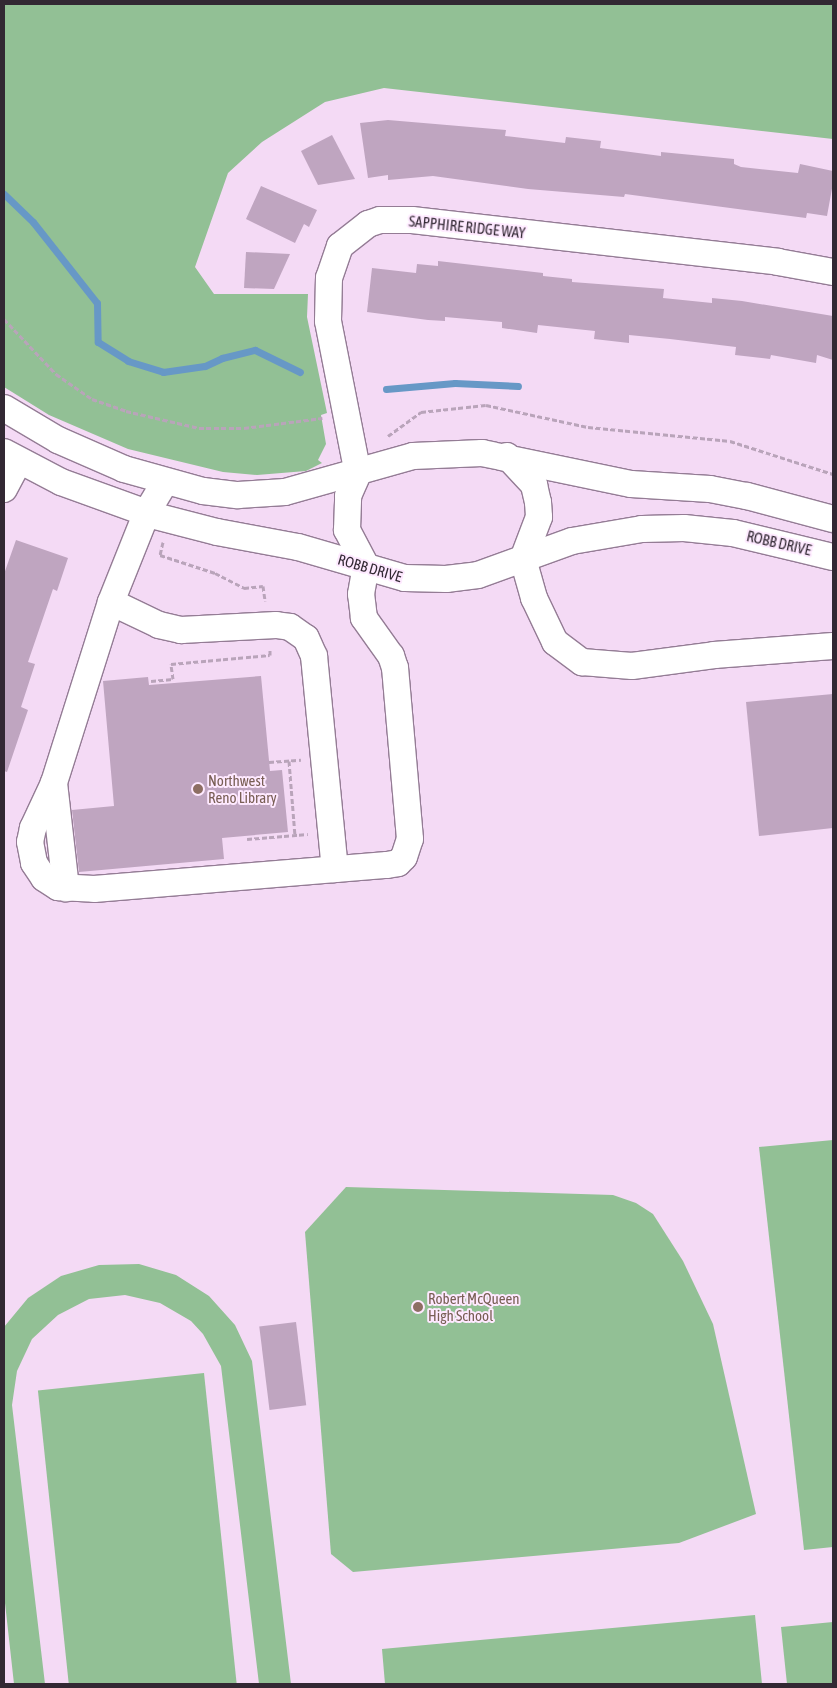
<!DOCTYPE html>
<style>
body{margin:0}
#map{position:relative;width:837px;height:1688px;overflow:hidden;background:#f4daf5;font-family:"Asap Condensed",sans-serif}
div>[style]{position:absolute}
.green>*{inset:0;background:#92c095;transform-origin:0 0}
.stream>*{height:7px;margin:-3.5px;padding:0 3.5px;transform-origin:3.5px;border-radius:3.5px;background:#6798c6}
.building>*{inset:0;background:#bfa5c0;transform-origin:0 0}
.path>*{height:3px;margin-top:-1.5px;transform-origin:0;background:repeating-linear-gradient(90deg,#b9a4ba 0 5px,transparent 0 7.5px)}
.roads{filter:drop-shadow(1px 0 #947c95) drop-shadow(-1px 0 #947c95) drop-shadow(0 1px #947c95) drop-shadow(0 -1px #947c95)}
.minor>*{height:26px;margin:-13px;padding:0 13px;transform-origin:13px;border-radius:13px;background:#fff}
.dots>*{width:14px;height:14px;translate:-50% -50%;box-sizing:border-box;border:2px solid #fee9ff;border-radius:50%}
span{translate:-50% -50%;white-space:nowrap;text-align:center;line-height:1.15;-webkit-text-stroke:4px #fee9ff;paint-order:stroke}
.street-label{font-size:15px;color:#322833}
.education-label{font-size:15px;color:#785e54}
.left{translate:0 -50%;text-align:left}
.frame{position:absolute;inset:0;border:5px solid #322833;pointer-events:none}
</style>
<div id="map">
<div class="green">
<i style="clip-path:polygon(4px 4px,833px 4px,833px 139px,384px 88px,325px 102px,262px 142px,228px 173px,195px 267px,214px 294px,308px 294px,307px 317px,327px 413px,321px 415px,326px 444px,318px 460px,322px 463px,306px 471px,257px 475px,223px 472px,128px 449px,49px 415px,4px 387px)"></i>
<i style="clip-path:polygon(833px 1140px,833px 1547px,804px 1550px,759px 1147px)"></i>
<i style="clip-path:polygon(346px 1187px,613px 1195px,636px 1203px,653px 1214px,683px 1261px,713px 1324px,756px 1514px,679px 1543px,353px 1572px,331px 1554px,305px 1232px)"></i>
<i style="clip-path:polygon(139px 1264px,176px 1275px,209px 1296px,235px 1325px,252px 1361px,291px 1684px,259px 1684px,221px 1366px,203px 1334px,191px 1321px,160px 1303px,125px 1295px,89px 1299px,58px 1315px,32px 1339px,17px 1371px,12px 1405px,45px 1684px,14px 1684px,4px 1594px,4px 1327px,28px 1298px,61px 1276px,99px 1265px)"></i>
<i style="left:204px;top:1373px;width:313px;height:167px;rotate:84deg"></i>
<i style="clip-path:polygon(755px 1615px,762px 1684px,385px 1684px,382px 1649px)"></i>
<i style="clip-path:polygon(833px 1622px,833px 1684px,787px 1684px,781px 1627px)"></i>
</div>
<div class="stream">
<i style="left:4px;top:194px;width:40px;rotate:44deg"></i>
<i style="left:33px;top:222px;width:103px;rotate:51.7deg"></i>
<i style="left:97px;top:303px;width:39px;rotate:89deg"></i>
<i style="left:98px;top:342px;width:36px;rotate:32deg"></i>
<i style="left:128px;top:361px;width:37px;rotate:17deg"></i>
<i style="left:163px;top:372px;width:42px;rotate:-8.1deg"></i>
<i style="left:205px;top:366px;width:19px;rotate:-25deg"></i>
<i style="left:222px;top:358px;width:34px;rotate:-14deg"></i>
<i style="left:255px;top:350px;width:50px;rotate:26.1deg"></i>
<i style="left:386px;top:389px;width:69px;rotate:-5deg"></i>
<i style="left:455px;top:383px;width:63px;rotate:2.7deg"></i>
</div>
<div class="building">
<i style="clip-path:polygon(388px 120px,506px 130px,505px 136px,565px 143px,566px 137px,601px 141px,600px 148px,661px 156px,661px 152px,734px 159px,734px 164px,741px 167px,798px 173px,800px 164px,833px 171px,833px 183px,827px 216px,807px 213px,806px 218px,625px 194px,624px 197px,528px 189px,433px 176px,388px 180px,388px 175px,368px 178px,360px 123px)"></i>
<i style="clip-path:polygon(332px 135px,355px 179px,318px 185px,301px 151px)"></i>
<i style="clip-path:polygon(261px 186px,317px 210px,309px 227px,304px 224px,295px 243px,246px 219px)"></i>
<i style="clip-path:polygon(246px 252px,290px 254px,274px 289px,244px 288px)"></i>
<i style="clip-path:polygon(438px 261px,543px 273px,543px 276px,572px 279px,572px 282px,664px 289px,663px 298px,712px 303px,712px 298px,742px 301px,833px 316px,833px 360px,817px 355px,816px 363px,771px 355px,770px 359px,735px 355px,736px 347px,670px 339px,629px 335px,629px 343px,594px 339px,595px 331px,538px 325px,537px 333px,502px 328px,502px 322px,445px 317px,445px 321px,428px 320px,367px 312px,372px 268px,416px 273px,417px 264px,438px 266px)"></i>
<i style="clip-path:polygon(16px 540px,68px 558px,57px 591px,53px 589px,28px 662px,35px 664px,21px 707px,28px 710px,7px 772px,4px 771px,4px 574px)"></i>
<i style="clip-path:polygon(261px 676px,270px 771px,282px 770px,288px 832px,222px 838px,224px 859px,79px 872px,72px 810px,114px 806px,103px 681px,148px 677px,149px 685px)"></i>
<i style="clip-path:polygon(833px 694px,833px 828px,759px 836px,746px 702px)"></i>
<i style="left:296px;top:1322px;width:84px;height:37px;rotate:83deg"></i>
</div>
<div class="path">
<i style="left:4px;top:319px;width:76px;rotate:46.6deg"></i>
<i style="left:56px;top:374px;width:44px;rotate:34.8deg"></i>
<i style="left:92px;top:399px;width:36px;rotate:19deg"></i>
<i style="left:126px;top:411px;width:75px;rotate:13.1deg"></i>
<i style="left:199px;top:428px;width:45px"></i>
<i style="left:244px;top:428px;width:79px;rotate:-7.3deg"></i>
<i style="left:388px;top:436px;width:41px;rotate:-36deg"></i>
<i style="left:421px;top:412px;width:65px;rotate:-6.1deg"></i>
<i style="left:486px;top:405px;width:104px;rotate:12.2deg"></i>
<i style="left:588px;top:427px;width:143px;rotate:5.6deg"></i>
<i style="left:730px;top:441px;width:108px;rotate:17.8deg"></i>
<i style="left:163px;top:542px;width:13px;rotate:103deg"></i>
<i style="left:160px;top:555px;width:58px;rotate:18.1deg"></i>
<i style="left:215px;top:573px;width:33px;rotate:27deg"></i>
<i style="left:244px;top:588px;width:19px;rotate:-6deg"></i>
<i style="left:263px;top:586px;width:15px;rotate:82deg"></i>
<i style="left:151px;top:681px;width:22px;rotate:-5deg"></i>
<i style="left:173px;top:679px;width:15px;rotate:-98deg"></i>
<i style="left:171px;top:664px;width:99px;rotate:-5.2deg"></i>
<i style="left:270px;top:655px;width:5px;rotate:-90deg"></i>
<i style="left:289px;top:761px;width:74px;rotate:85.4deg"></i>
<i style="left:269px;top:762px;width:32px;rotate:-4deg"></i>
<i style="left:247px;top:839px;width:61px;rotate:-4.7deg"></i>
</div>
<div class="roads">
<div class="minor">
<i style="left:4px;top:408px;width:63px;rotate:30.7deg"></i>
<i style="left:58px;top:440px;width:72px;rotate:23.7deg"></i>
<i style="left:124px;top:469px;width:82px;rotate:15.6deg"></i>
<i style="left:203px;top:491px;width:35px;rotate:7deg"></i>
<i style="left:238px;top:495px;width:47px;rotate:-3.7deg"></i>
<i style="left:285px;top:492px;width:133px;rotate:-15.7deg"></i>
<i style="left:413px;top:456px;width:69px;rotate:-2.5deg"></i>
<i style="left:482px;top:453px;width:152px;rotate:11.8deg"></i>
<i style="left:631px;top:484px;width:79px;rotate:3.6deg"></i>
<i style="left:710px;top:489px;width:38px;rotate:11deg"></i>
<i style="left:747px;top:496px;width:89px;rotate:15deg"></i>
<i style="left:4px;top:452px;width:64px;rotate:27.8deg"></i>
<i style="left:61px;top:482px;width:100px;rotate:19.9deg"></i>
<i style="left:155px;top:516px;width:64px;rotate:14.5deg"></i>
<i style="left:217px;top:532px;width:82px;rotate:10.5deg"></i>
<i style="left:298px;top:547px;width:111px;rotate:16.2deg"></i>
<i style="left:405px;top:578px;width:41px;rotate:1.4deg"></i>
<i style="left:446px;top:579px;width:32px;rotate:-7deg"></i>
<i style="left:478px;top:575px;width:100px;rotate:-19.9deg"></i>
<i style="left:572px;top:541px;width:71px;rotate:-9.7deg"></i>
<i style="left:642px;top:529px;width:42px;rotate:-1.4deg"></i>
<i style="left:684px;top:528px;width:49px;rotate:5.8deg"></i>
<i style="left:733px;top:533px;width:103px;rotate:13.5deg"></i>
<i style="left:507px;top:456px;width:40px;rotate:47deg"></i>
<i style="left:534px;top:485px;width:17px;rotate:77deg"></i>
<i style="left:538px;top:502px;width:15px;rotate:86deg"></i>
<i style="left:539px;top:517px;width:45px;rotate:110.9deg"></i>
<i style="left:523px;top:559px;width:41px;rotate:74.2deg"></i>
<i style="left:534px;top:598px;width:49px;rotate:64.5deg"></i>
<i style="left:555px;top:642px;width:34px;rotate:37deg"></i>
<i style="left:582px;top:662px;width:50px;rotate:4.6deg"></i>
<i style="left:632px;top:666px;width:83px;rotate:-7.6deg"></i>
<i style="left:714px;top:655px;width:119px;rotate:-4.3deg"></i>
<i style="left:358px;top:474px;width:156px;rotate:-101.1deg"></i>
<i style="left:328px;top:321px;width:43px;rotate:-88.7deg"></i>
<i style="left:329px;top:278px;width:34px;rotate:-71deg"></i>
<i style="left:340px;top:246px;width:36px;rotate:-38deg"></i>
<i style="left:368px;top:224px;width:13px;rotate:-18deg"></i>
<i style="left:380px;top:220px;width:32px"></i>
<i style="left:412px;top:220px;width:368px;rotate:6.5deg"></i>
<i style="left:778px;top:262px;width:56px;rotate:10.3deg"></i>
<i style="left:165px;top:482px;width:35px;rotate:121deg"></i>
<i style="left:147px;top:512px;width:97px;rotate:111.8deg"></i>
<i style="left:111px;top:602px;width:190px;rotate:107.5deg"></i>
<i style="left:54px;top:783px;width:50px;rotate:115deg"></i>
<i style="left:33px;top:828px;width:14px;rotate:102deg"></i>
<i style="left:30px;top:842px;width:21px;rotate:79deg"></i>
<i style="left:34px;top:863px;width:18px;rotate:56deg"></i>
<i style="left:44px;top:878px;width:17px;rotate:33deg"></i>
<i style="left:58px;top:887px;width:36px;rotate:3deg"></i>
<i style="left:94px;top:889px;width:294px;rotate:-4.7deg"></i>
<i style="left:387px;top:865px;width:11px;rotate:-10deg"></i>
<i style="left:398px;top:863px;width:8px;rotate:-45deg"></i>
<i style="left:404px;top:857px;width:19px;rotate:-72deg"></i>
<i style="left:410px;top:839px;width:172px;rotate:-95deg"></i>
<i style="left:395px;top:668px;width:13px;rotate:-108deg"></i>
<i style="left:391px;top:656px;width:47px;rotate:-125.4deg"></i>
<i style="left:364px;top:618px;width:24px;rotate:-97deg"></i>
<i style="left:361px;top:594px;width:28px;rotate:-80deg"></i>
<i style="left:366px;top:566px;width:41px;rotate:-117.8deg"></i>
<i style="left:347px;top:530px;width:34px;rotate:-88deg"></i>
<i style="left:348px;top:496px;width:24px;rotate:-66deg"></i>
<i style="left:4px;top:489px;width:32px;rotate:-62deg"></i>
<i style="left:111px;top:602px;width:53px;rotate:25.6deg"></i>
<i style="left:159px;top:625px;width:23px;rotate:13deg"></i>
<i style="left:181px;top:630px;width:95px;rotate:-3deg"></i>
<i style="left:276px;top:625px;width:14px;rotate:8deg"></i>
<i style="left:290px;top:627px;width:19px;rotate:35deg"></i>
<i style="left:306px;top:638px;width:20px;rotate:66deg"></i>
<i style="left:314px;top:656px;width:214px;rotate:84.4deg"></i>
<i style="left:54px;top:783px;width:106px;rotate:83.5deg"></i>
</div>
</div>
<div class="dots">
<i style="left:198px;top:789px;background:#8d6e63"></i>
<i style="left:418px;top:1307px;background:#8d6e63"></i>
</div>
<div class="street-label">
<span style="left:467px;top:227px;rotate:6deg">SAPPHIRE RIDGE WAY</span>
<span style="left:779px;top:543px;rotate:13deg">ROBB DRIVE</span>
<span style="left:370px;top:568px;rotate:16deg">ROBB DRIVE</span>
</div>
<div class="education-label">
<span class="left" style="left:208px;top:789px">Northwest<br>Reno Library</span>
<span class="left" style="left:428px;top:1307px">Robert McQueen<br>High School</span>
</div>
<div class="frame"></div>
</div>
